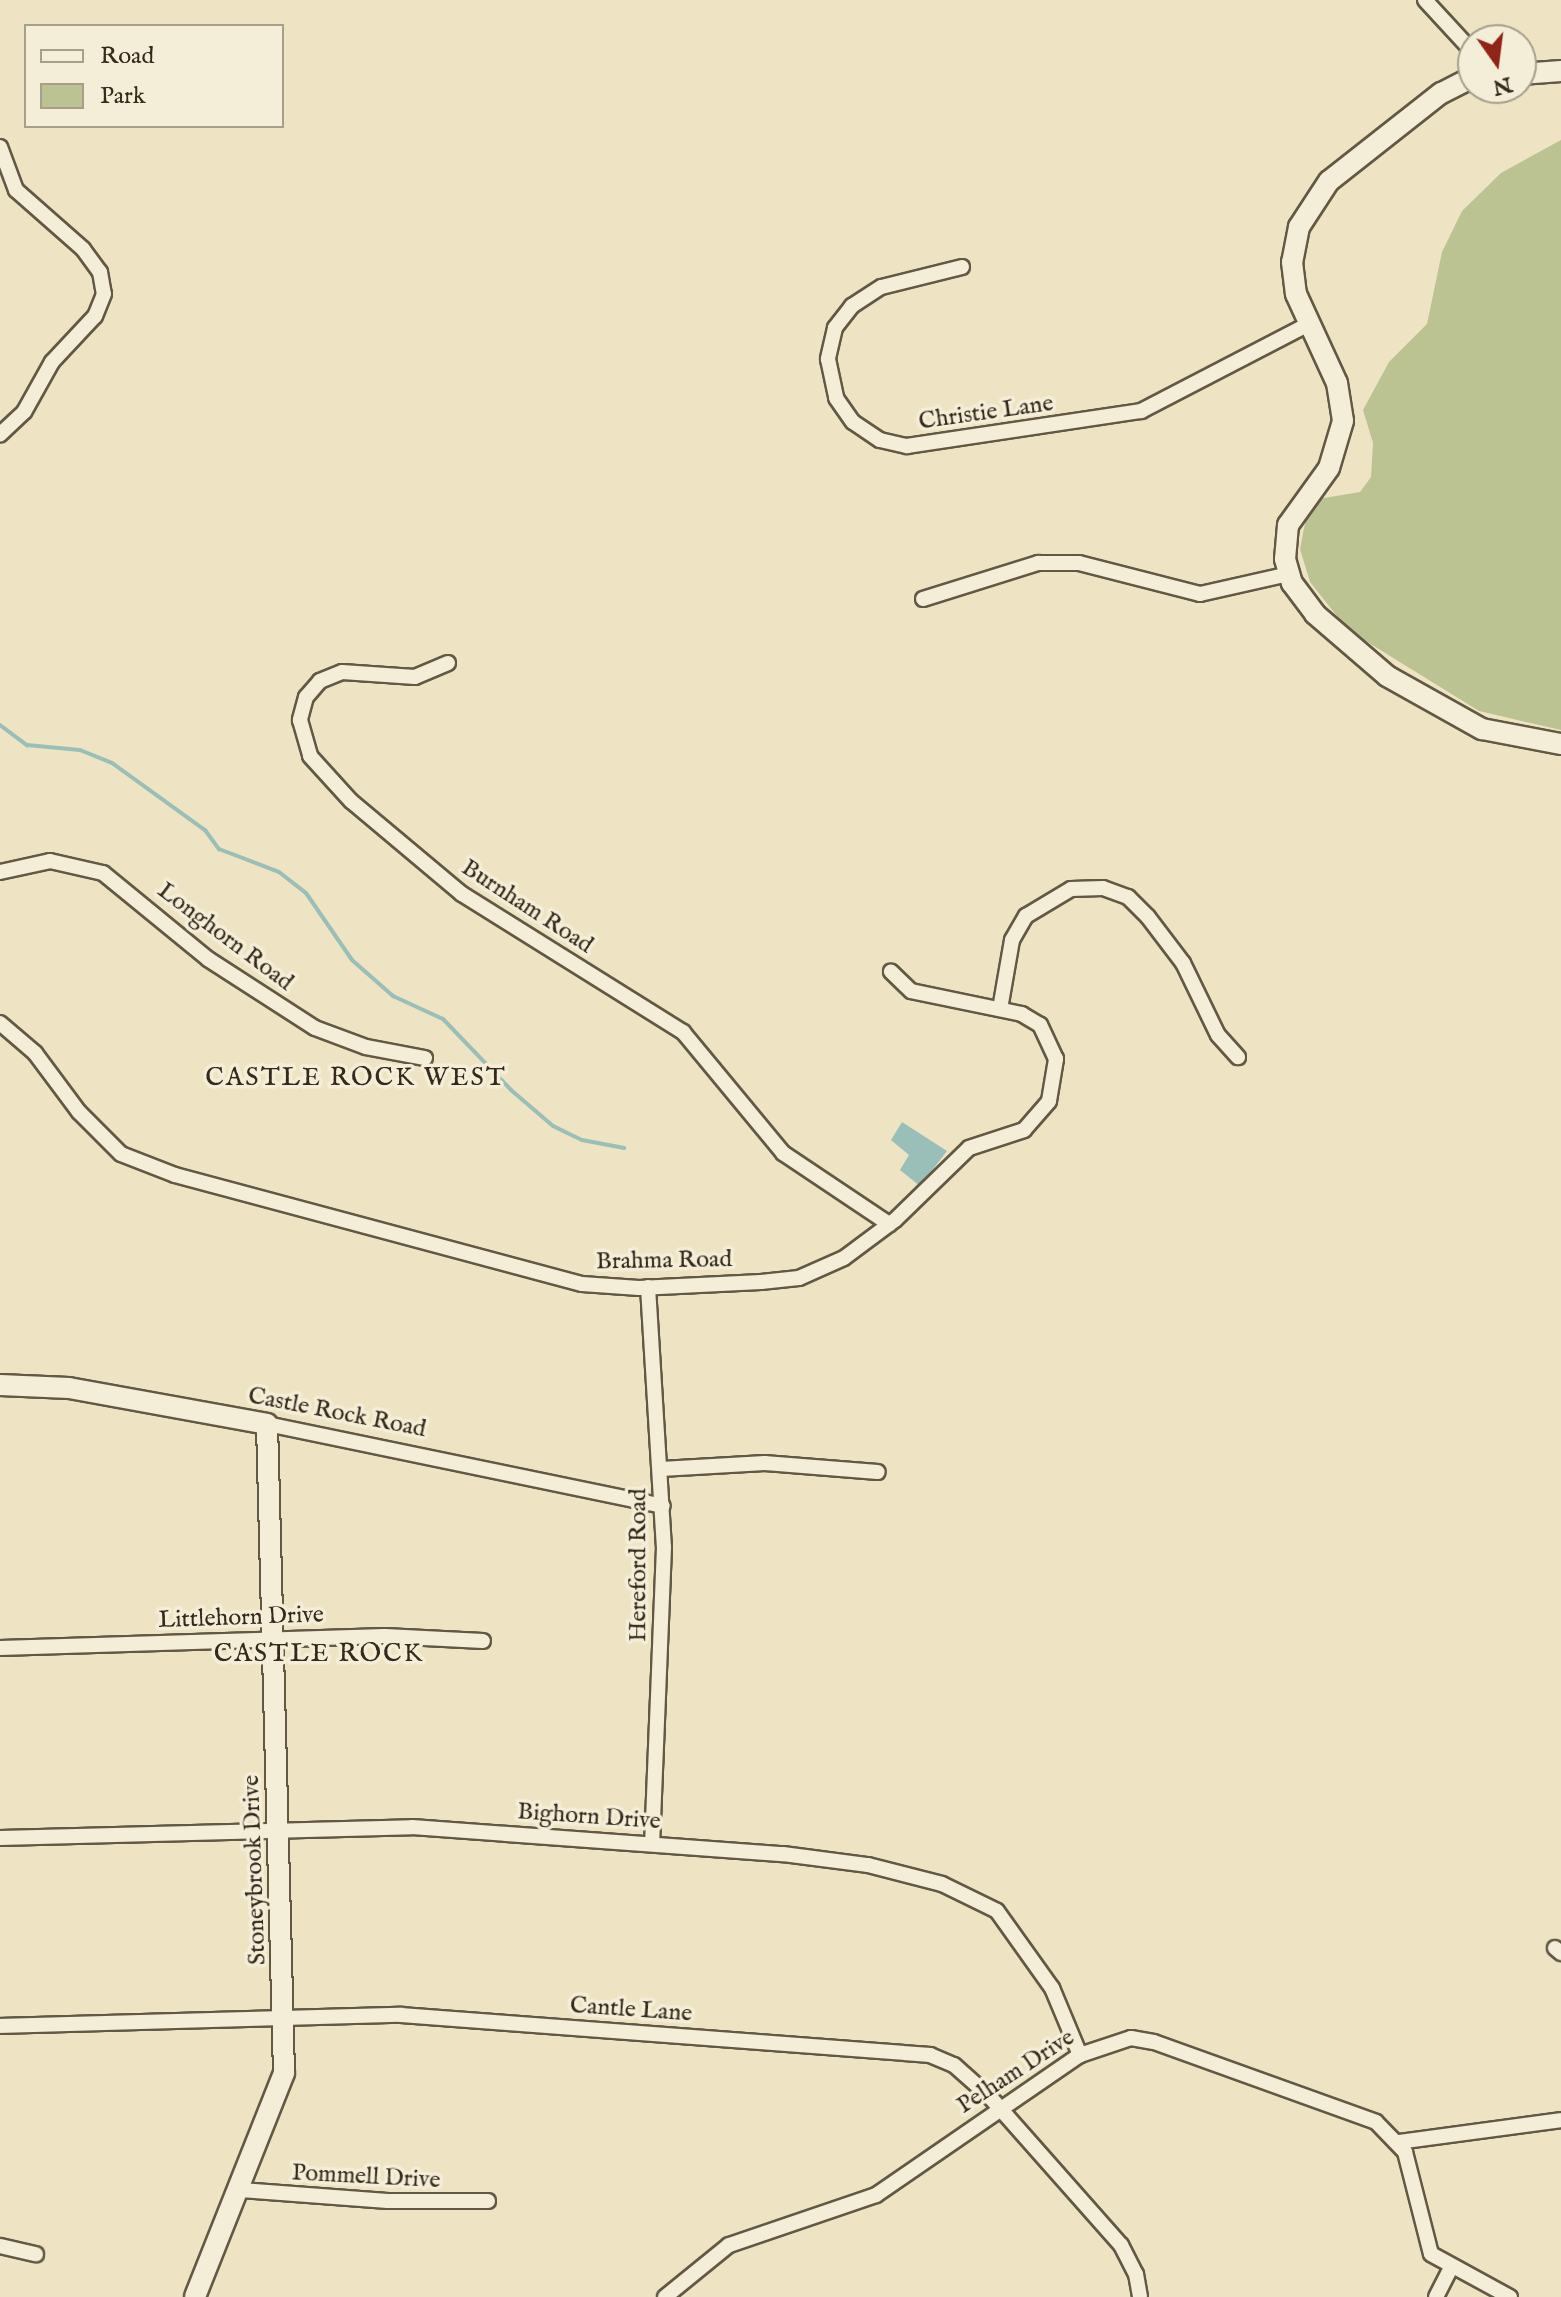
<!DOCTYPE html>
<style>
body{margin:0}
#map{position:relative;width:1561px;height:2297px;overflow:hidden;background:#eee4c3;font-family:"IM FELL English",serif}
div>[style]{position:absolute}
.green>*{inset:0;background:#bcc392}
.water>*{inset:0;background:#9abeb8}
.stream>*{height:4px;margin:-2px;padding:0 2px;transform-origin:2px;border-radius:2px;background:#9abeb8}
.roads{filter:drop-shadow(2px 0 #625844) drop-shadow(-2px 0 #625844) drop-shadow(0 2px #625844) drop-shadow(0 -2px #625844)}
.street>*{height:14px;margin:-7px;padding:0 7px;transform-origin:7px;border-radius:7px;background:#f4edd8}
.secondary>*{height:20px;margin:-10px;padding:0 10px;transform-origin:10px;border-radius:10px;background:#f4edd8}
span{translate:-50% -50%;white-space:nowrap;text-align:center;line-height:1.15;-webkit-text-stroke:7px #f4edd8;paint-order:stroke}
.street-label{font-size:24px;color:#34291a}
.neighbourhood-label{font-size:26px;color:#34291a;letter-spacing:2px}
.legend{position:absolute;left:24px;top:24px;width:260px;height:104px;box-sizing:border-box;background:#f4edd8;border:2px solid #a79f8c;margin:0;padding:10px 14px;list-style:none;font-size:24px;color:#34291a}
.legend li{display:flex;align-items:center;gap:16px;height:40px}
.legend b{width:40px;border:2px solid #a79f8c}
.north{position:absolute;left:1457px;top:24px;width:80px;height:80px;box-sizing:border-box;background:#f4edd8;border:2px solid #a79f8c;border-radius:50%;rotate:166deg;font-size:22px;font-weight:700;line-height:32px;text-align:center;color:#34291a}
.north::after{content:'';display:block;margin:auto;width:28px;height:36px;background:#8f2418;clip-path:polygon(50% 0,100% 100%,50% 72%,0 100%)}
</style>
<div id="map">
<div class="green">
<i style="clip-path:polygon(1561px 140px,1561px 730px,1479px 711px,1348px 630px,1310px 582px,1300px 549px,1307px 513px,1318px 499px,1360px 492px,1371px 477px,1373px 443px,1363px 410px,1389px 362px,1427px 324px,1442px 252px,1462px 211px,1501px 173px)"></i>
</div>
<div class="water">
<i style="clip-path:polygon(902px 1122px,947px 1151px,920px 1186px,900px 1170px,909px 1155px,891px 1140px)"></i>
</div>
<div class="stream">
<i style="left:0;top:725px;width:34px;rotate:37deg"></i>
<i style="left:27px;top:745px;width:53px;rotate:5.4deg"></i>
<i style="left:80px;top:750px;width:35px;rotate:22deg"></i>
<i style="left:112px;top:763px;width:115px;rotate:35.8deg"></i>
<i style="left:205px;top:830px;width:24px;rotate:54deg"></i>
<i style="left:219px;top:849px;width:64px;rotate:21deg"></i>
<i style="left:279px;top:872px;width:34px;rotate:38deg"></i>
<i style="left:306px;top:893px;width:81px;rotate:55.5deg"></i>
<i style="left:352px;top:960px;width:55px;rotate:41.3deg"></i>
<i style="left:393px;top:996px;width:55px;rotate:24.7deg"></i>
<i style="left:443px;top:1019px;width:98px;rotate:46.2deg"></i>
<i style="left:511px;top:1090px;width:55px;rotate:40.6deg"></i>
<i style="left:553px;top:1126px;width:32px;rotate:26deg"></i>
<i style="left:582px;top:1140px;width:43px;rotate:10.8deg"></i>
</div>
<div class="roads">
<div class="street">
<i style="left:1425px;top:0;width:71px;rotate:47.3deg"></i>
<i style="left:0;top:147px;width:46px;rotate:69.6deg"></i>
<i style="left:16px;top:190px;width:89px;rotate:41.4deg"></i>
<i style="left:83px;top:249px;width:29px;rotate:54deg"></i>
<i style="left:100px;top:272px;width:22px;rotate:80deg"></i>
<i style="left:104px;top:294px;width:24px;rotate:112deg"></i>
<i style="left:95px;top:316px;width:63px;rotate:133.1deg"></i>
<i style="left:52px;top:362px;width:57px;rotate:119.2deg"></i>
<i style="left:24px;top:412px;width:33px;rotate:137deg"></i>
<i style="left:962px;top:267px;width:83px;rotate:166.1deg"></i>
<i style="left:881px;top:287px;width:35px;rotate:147deg"></i>
<i style="left:852px;top:306px;width:28px;rotate:128deg"></i>
<i style="left:835px;top:328px;width:32px;rotate:103deg"></i>
<i style="left:828px;top:359px;width:40px;rotate:78deg"></i>
<i style="left:836px;top:398px;width:29px;rotate:55deg"></i>
<i style="left:853px;top:422px;width:32px;rotate:34deg"></i>
<i style="left:880px;top:440px;width:28px;rotate:13deg"></i>
<i style="left:907px;top:446px;width:237px;rotate:-8.5deg"></i>
<i style="left:1141px;top:411px;width:189px;rotate:-27.4deg"></i>
<i style="left:923px;top:599px;width:121px;rotate:-17.4deg"></i>
<i style="left:1038px;top:563px;width:41px"></i>
<i style="left:1079px;top:563px;width:125px;rotate:14.4deg"></i>
<i style="left:1200px;top:594px;width:91px;rotate:-12.7deg"></i>
<i style="left:448px;top:663px;width:36px;rotate:157deg"></i>
<i style="left:415px;top:677px;width:73px;rotate:-176.1deg"></i>
<i style="left:342px;top:672px;width:24px;rotate:158deg"></i>
<i style="left:320px;top:681px;width:21px;rotate:131deg"></i>
<i style="left:306px;top:697px;width:24px;rotate:105deg"></i>
<i style="left:300px;top:720px;width:37px;rotate:74deg"></i>
<i style="left:310px;top:756px;width:61px;rotate:47.7deg"></i>
<i style="left:351px;top:801px;width:145px;rotate:40deg"></i>
<i style="left:462px;top:894px;width:261px;rotate:32deg"></i>
<i style="left:683px;top:1032px;width:157px;rotate:50.4deg"></i>
<i style="left:783px;top:1153px;width:128px;rotate:33.8deg"></i>
<i style="left:0;top:872px;width:51px;rotate:-12.4deg"></i>
<i style="left:50px;top:861px;width:54px;rotate:12.8deg"></i>
<i style="left:103px;top:873px;width:136px;rotate:39.3deg"></i>
<i style="left:208px;top:959px;width:127px;rotate:32.8deg"></i>
<i style="left:315px;top:1028px;width:54px;rotate:20.4deg"></i>
<i style="left:366px;top:1047px;width:60px;rotate:10.6deg"></i>
<i style="left:1000px;top:1009px;width:70px;rotate:-80.1deg"></i>
<i style="left:1012px;top:940px;width:28px;rotate:-60deg"></i>
<i style="left:1026px;top:916px;width:52px;rotate:-31deg"></i>
<i style="left:1071px;top:889px;width:32px;rotate:-2deg"></i>
<i style="left:1103px;top:888px;width:27px;rotate:20deg"></i>
<i style="left:1128px;top:897px;width:28px;rotate:45deg"></i>
<i style="left:1148px;top:917px;width:58px;rotate:52.7deg"></i>
<i style="left:1183px;top:963px;width:80px;rotate:64.1deg"></i>
<i style="left:1218px;top:1035px;width:30px;rotate:48deg"></i>
<i style="left:0;top:1023px;width:46px;rotate:40.6deg"></i>
<i style="left:35px;top:1053px;width:74px;rotate:53.3deg"></i>
<i style="left:79px;top:1112px;width:59px;rotate:45deg"></i>
<i style="left:121px;top:1154px;width:58px;rotate:21.3deg"></i>
<i style="left:175px;top:1175px;width:421px;rotate:15deg"></i>
<i style="left:582px;top:1284px;width:57px;rotate:4deg"></i>
<i style="left:639px;top:1288px;width:122px;rotate:-2.8deg"></i>
<i style="left:761px;top:1282px;width:38px;rotate:-6deg"></i>
<i style="left:799px;top:1278px;width:49px;rotate:-24deg"></i>
<i style="left:844px;top:1258px;width:64px;rotate:-36.7deg"></i>
<i style="left:895px;top:1220px;width:103px;rotate:-44.2deg"></i>
<i style="left:969px;top:1148px;width:58px;rotate:-18.1deg"></i>
<i style="left:1024px;top:1130px;width:38px;rotate:-49deg"></i>
<i style="left:1049px;top:1101px;width:43px;rotate:-80.5deg"></i>
<i style="left:1056px;top:1059px;width:38px;rotate:-115deg"></i>
<i style="left:1040px;top:1025px;width:21px;rotate:-149deg"></i>
<i style="left:1022px;top:1014px;width:113px;rotate:-168.3deg"></i>
<i style="left:911px;top:991px;width:28px;rotate:-136deg"></i>
<i style="left:648px;top:1287px;width:260px;rotate:86.5deg"></i>
<i style="left:664px;top:1547px;width:297px;rotate:92.3deg"></i>
<i style="left:267px;top:1424px;width:404px;rotate:11.7deg"></i>
<i style="left:661px;top:1469px;width:104px;rotate:-3.3deg"></i>
<i style="left:765px;top:1463px;width:113px;rotate:4.6deg"></i>
<i style="left:0;top:1648px;width:385px;rotate:-1.8deg"></i>
<i style="left:385px;top:1636px;width:98px;rotate:2.9deg"></i>
<i style="left:0;top:1838px;width:412px;rotate:-1.5deg"></i>
<i style="left:412px;top:1827px;width:372px;rotate:4.2deg"></i>
<i style="left:783px;top:1854px;width:86px;rotate:7.4deg"></i>
<i style="left:868px;top:1865px;width:76px;rotate:14.4deg"></i>
<i style="left:942px;top:1884px;width:61px;rotate:26.1deg"></i>
<i style="left:997px;top:1911px;width:95px;rotate:54.5deg"></i>
<i style="left:1052px;top:1988px;width:73px;rotate:67.3deg"></i>
<i style="left:1555px;top:1948px;width:8px;rotate:40deg"></i>
<i style="left:0;top:2026px;width:401px;rotate:-1.6deg"></i>
<i style="left:401px;top:2015px;width:531px;rotate:4.32deg"></i>
<i style="left:930px;top:2055px;width:26px;rotate:23deg"></i>
<i style="left:954px;top:2065px;width:48px;rotate:41.6deg"></i>
<i style="left:990px;top:2097px;width:198px;rotate:48.5deg"></i>
<i style="left:1121px;top:2245px;width:33px;rotate:63deg"></i>
<i style="left:1136px;top:2274px;width:23px;rotate:80deg"></i>
<i style="left:1399px;top:2142px;width:163px;rotate:-7.7deg"></i>
<i style="left:241px;top:2190px;width:147px;rotate:4.3deg"></i>
<i style="left:388px;top:2201px;width:100px"></i>
<i style="left:0;top:2246px;width:37px;rotate:13deg"></i>
<i style="left:665px;top:2297px;width:82px;rotate:-39.1deg"></i>
<i style="left:729px;top:2245px;width:155px;rotate:-18.8deg"></i>
<i style="left:876px;top:2195px;width:247px;rotate:-34.5deg"></i>
<i style="left:1080px;top:2055px;width:54px;rotate:-18.4deg"></i>
<i style="left:1131px;top:2038px;width:23px;rotate:10deg"></i>
<i style="left:1154px;top:2042px;width:236px;rotate:19.8deg"></i>
<i style="left:1376px;top:2122px;width:42px;rotate:46deg"></i>
<i style="left:1405px;top:2152px;width:105px;rotate:75.7deg"></i>
<i style="left:1431px;top:2254px;width:90px;rotate:28.6deg"></i>
<i style="left:1436px;top:2297px;width:33px;rotate:-63deg"></i>
</div>
<div class="secondary">
<i style="left:1521px;top:74px;width:40px;rotate:-4.3deg"></i>
<i style="left:1473px;top:77px;width:36px;rotate:153deg"></i>
<i style="left:1441px;top:93px;width:142px;rotate:141.8deg"></i>
<i style="left:1329px;top:181px;width:55px;rotate:123.1deg"></i>
<i style="left:1299px;top:227px;width:36px;rotate:101deg"></i>
<i style="left:1292px;top:262px;width:32px;rotate:83deg"></i>
<i style="left:1296px;top:294px;width:98px;rotate:65.3deg"></i>
<i style="left:1337px;top:383px;width:38px;rotate:81deg"></i>
<i style="left:1343px;top:421px;width:49px;rotate:106.6deg"></i>
<i style="left:1329px;top:468px;width:70px;rotate:125.7deg"></i>
<i style="left:1288px;top:525px;width:34px;rotate:95deg"></i>
<i style="left:1285px;top:559px;width:25px;rotate:74deg"></i>
<i style="left:1292px;top:583px;width:39px;rotate:53deg"></i>
<i style="left:1315px;top:614px;width:95px;rotate:40.7deg"></i>
<i style="left:1387px;top:676px;width:109px;rotate:29.2deg"></i>
<i style="left:1482px;top:729px;width:80px;rotate:10.8deg"></i>
<i style="left:0;top:1385px;width:69px;rotate:2.5deg"></i>
<i style="left:69px;top:1388px;width:201px;rotate:10.3deg"></i>
<i style="left:267px;top:1424px;width:649px;rotate:88.5deg"></i>
<i style="left:284px;top:2073px;width:241px;rotate:111.7deg"></i>
</div>
</div>
<div class="street-label">
<span style="left:986px;top:413px;rotate:-8deg">Christie Lane</span>
<span style="left:527px;top:907px;rotate:33deg">Burnham Road</span>
<span style="left:225px;top:937px;rotate:37deg">Longhorn Road</span>
<span style="left:664px;top:1261px;rotate:-1deg">Brahma Road</span>
<span style="left:337px;top:1413px;rotate:11deg">Castle Rock Road</span>
<span style="left:639px;top:1565px;rotate:-90deg">Hereford Road</span>
<span style="left:241px;top:1618px;rotate:-2deg">Littlehorn Drive</span>
<span style="left:589px;top:1817px;rotate:4deg">Bighorn Drive</span>
<span style="left:255px;top:1870px;rotate:-92deg">Stoneybrook Drive</span>
<span style="left:631px;top:2010px;rotate:4deg">Cantle Lane</span>
<span style="left:1016px;top:2072px;rotate:-33deg">Pelham Drive</span>
<span style="left:366px;top:2177px;rotate:3deg">Pommell Drive</span>
</div>
<div class="neighbourhood-label">
<span style="left:356px;top:1078px">CASTLE ROCK WEST</span>
<span style="left:319px;top:1654px">CASTLE ROCK</span>
</div>
<ul class="legend">
<li><b style="height:10px;background:#f4edd8"></b>Road</li>
<li><b style="height:22px;background:#bcc392"></b>Park</li>
</ul>
<div class="north">N</div>
</div>
